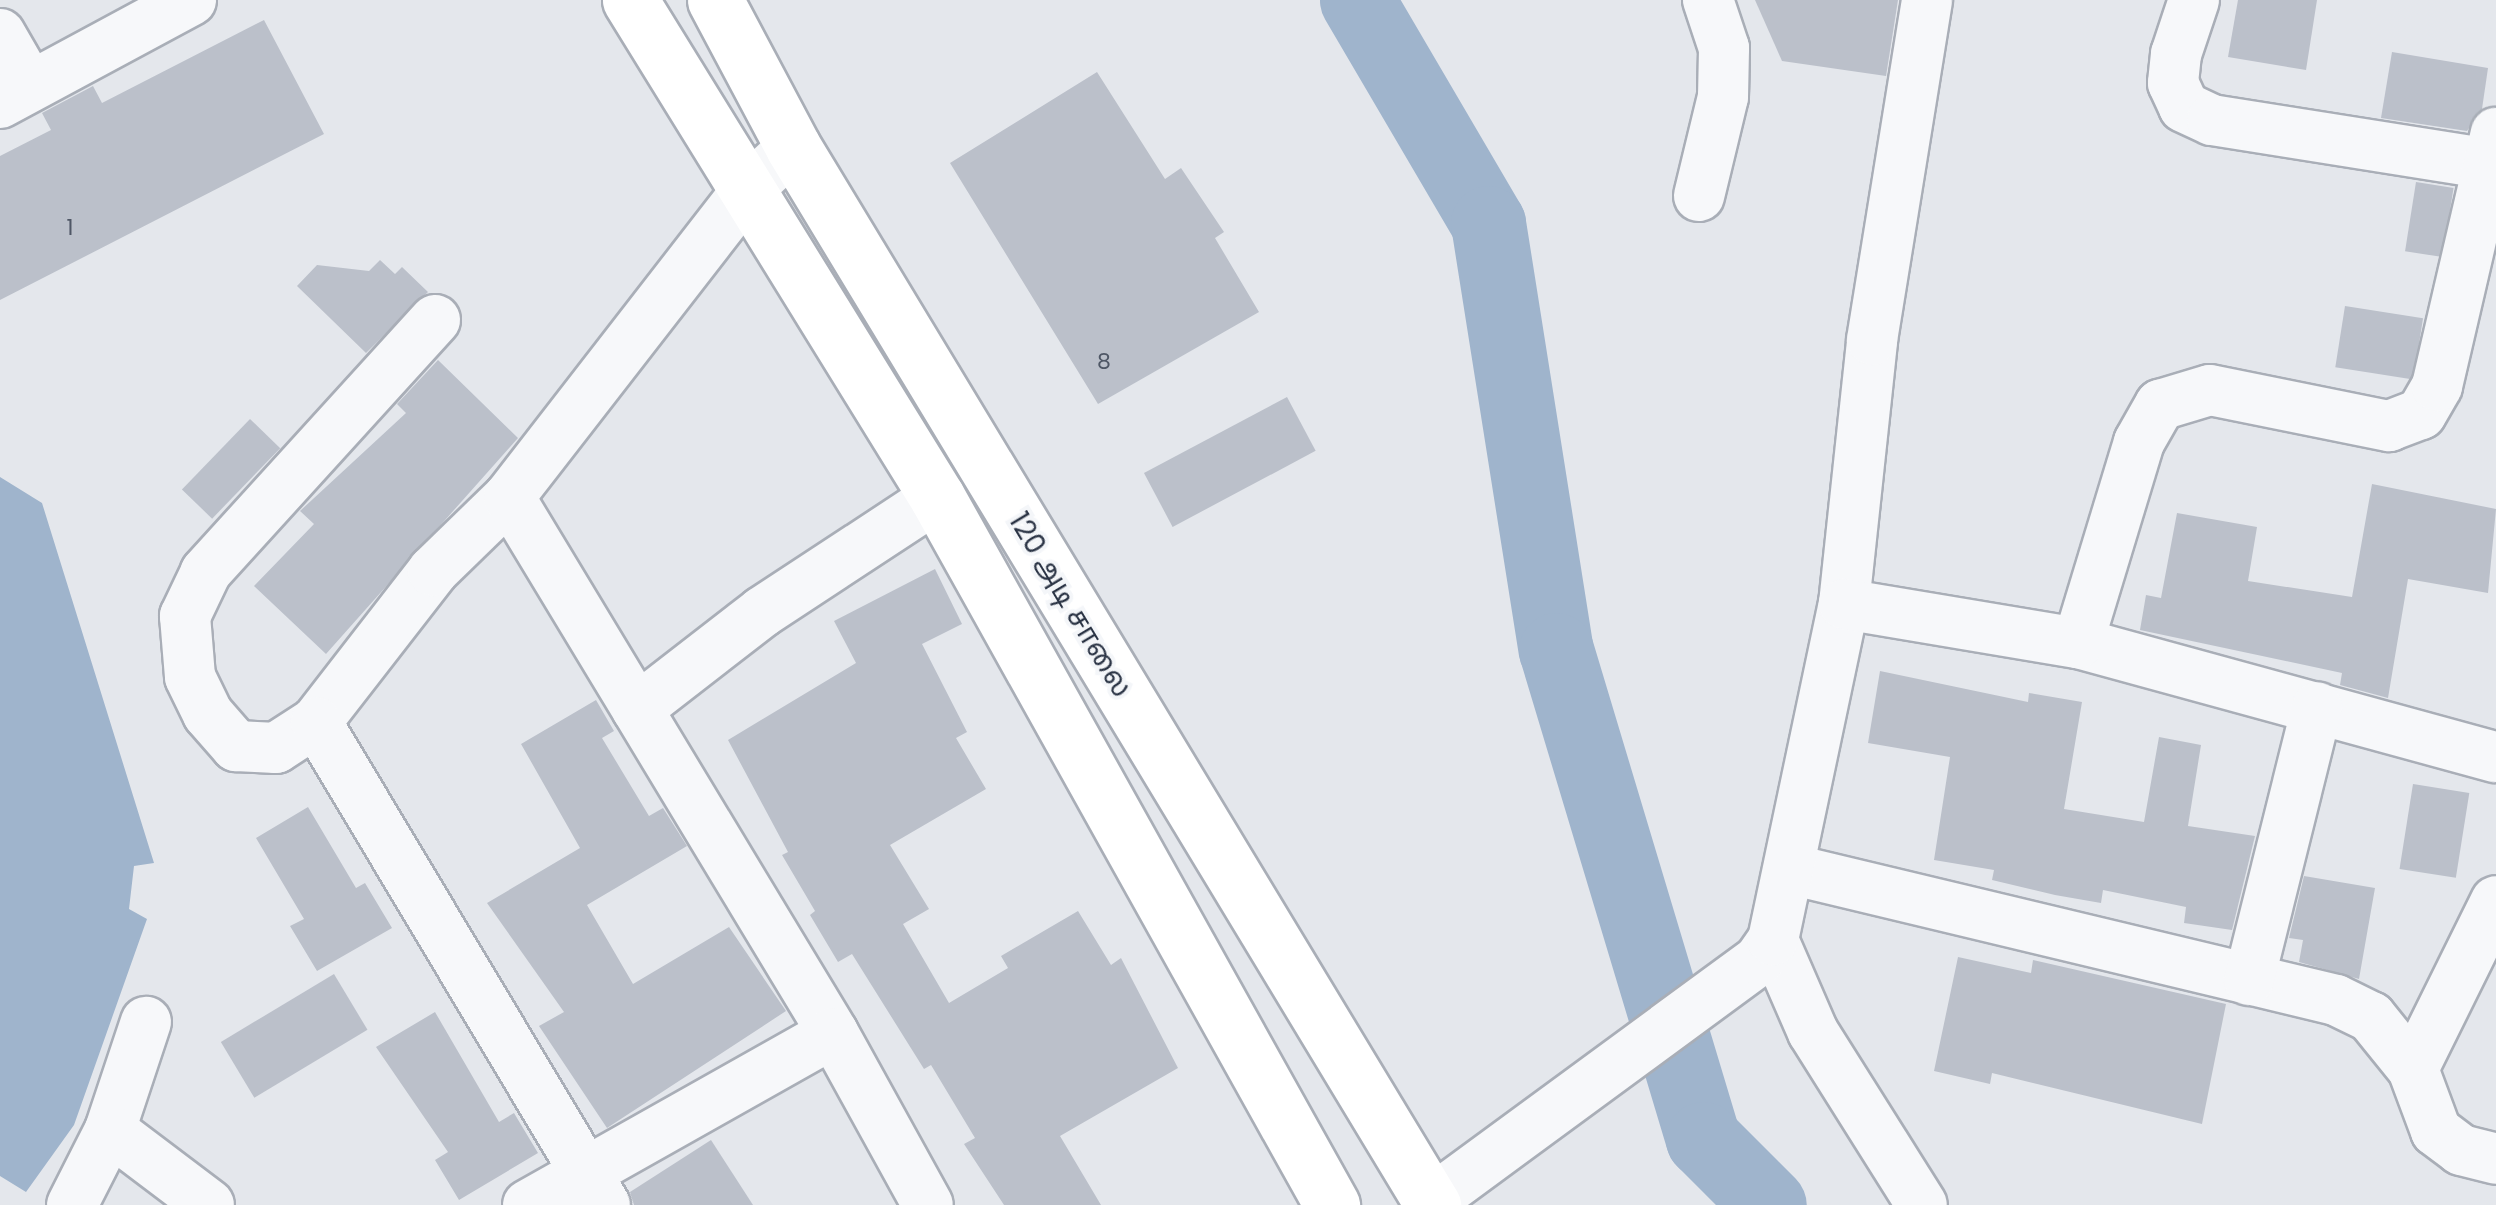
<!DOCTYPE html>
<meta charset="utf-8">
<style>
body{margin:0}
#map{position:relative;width:2496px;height:1205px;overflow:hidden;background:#e4e7ec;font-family:Poppins,"Noto Sans Tamil",sans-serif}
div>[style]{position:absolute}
.water>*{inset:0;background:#9fb4cc}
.river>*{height:75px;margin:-37.5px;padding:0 37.5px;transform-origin:37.5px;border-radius:37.5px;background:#9fb4cc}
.building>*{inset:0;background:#bbc0ca;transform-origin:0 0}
.roads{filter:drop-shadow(2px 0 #a9aeb7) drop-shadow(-2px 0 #a9aeb7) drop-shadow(0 2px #a9aeb7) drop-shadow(0 -2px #a9aeb7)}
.minor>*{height:50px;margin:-25px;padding:0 25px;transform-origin:25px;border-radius:25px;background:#f7f8fa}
.major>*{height:55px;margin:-27.5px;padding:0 27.5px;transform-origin:27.5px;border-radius:27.5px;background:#fff}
span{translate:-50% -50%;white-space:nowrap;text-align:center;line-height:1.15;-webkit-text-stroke:8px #f4f6f9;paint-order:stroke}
.number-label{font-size:22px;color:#4f5766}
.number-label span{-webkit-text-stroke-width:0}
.street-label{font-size:28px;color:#2b3445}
</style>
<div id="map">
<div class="water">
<i style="clip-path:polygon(0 477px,42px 503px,154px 863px,134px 866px,129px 909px,147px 919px,74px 1125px,26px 1192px,0 1176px)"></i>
</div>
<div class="river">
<i style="left:1357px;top:0;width:259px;rotate:59.6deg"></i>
<i style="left:1488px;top:223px;width:432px;rotate:81deg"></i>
<i style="left:1556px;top:650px;width:511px;rotate:73.27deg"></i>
<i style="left:1703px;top:1139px;width:93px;rotate:45deg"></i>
</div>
<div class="building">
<i style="clip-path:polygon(1755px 0,1898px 0,1886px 76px,1782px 61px)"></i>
<i style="clip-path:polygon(2238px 0,2317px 0,2306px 70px,2228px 57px)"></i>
<i style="clip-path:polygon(264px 20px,324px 134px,0 300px,0 156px,51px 130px,42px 113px,93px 86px,102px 103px)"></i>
<i style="clip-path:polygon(2392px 52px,2488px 68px,2482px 109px,2467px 131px,2381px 118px)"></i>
<i style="clip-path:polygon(1097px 72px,1165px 179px,1181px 168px,1224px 232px,1215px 238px,1259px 312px,1098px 404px,950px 163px)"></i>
<i style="left:2416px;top:182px;width:38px;height:70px;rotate:9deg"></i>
<i style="clip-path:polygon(380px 260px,395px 274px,402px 267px,428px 292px,366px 353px,297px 286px,317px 265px,369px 271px)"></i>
<i style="left:2345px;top:306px;width:79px;height:62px;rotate:9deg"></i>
<i style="clip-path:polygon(438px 360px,518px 438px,326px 654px,254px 586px,314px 524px,300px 511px,406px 413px,397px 404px)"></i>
<i style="left:1287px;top:397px;width:61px;height:162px;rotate:62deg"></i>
<i style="left:250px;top:419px;width:42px;height:98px;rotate:44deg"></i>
<i style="clip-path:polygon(2372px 484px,2496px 509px,2488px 593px,2408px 579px,2388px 698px,2340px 685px,2342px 673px,2140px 630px,2146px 595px,2161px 598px,2177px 513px,2257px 527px,2248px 581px,2352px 597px)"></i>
<i style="clip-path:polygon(935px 569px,962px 624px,922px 644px,967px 732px,956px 738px,986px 789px,890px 845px,929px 909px,903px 924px,949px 1003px,1008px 968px,1001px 956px,1078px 911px,1111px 965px,1121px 958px,1178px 1068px,1060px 1136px,1101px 1205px,1004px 1205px,964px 1144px,975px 1138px,931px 1065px,924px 1069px,852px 954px,838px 962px,810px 915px,815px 911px,782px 855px,788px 852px,728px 740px,856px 663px,834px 621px)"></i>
<i style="clip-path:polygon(1880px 671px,2028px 702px,2029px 693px,2082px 702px,2064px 809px,2144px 822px,2159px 737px,2201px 745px,2188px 826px,2255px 836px,2232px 930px,2184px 923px,2186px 907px,2103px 890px,2101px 903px,2055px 895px,1992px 880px,1994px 870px,1934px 860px,1950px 757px,1868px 743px)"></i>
<i style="clip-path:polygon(596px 700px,614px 731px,602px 738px,649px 816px,663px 808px,687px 846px,587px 905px,633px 984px,729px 927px,786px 1011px,607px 1128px,539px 1026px,564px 1012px,487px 903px,580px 848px,521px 744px)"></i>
<i style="left:2413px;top:784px;width:57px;height:86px;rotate:9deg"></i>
<i style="clip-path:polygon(308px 807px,356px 888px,365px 883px,392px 928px,317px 971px,290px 926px,304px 919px,256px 838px)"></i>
<i style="clip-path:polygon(2304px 876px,2375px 888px,2359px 979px,2299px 962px,2303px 940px,2289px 938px)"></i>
<i style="clip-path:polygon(1958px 957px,2031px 973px,2033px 960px,2226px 1004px,2202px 1124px,1992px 1073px,1990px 1084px,1934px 1071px)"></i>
<i style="left:334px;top:974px;width:65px;height:132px;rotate:59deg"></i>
<i style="clip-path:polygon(435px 1012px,499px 1122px,514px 1113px,538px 1153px,459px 1200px,435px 1160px,448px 1152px,376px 1047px)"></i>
<i style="clip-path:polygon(711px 1140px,753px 1205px,634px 1205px,630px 1192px)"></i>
</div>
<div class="roads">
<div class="minor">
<i style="left:2194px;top:0;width:57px;rotate:108.4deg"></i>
<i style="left:2176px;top:54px;width:29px;rotate:96deg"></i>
<i style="left:2173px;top:83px;width:26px;rotate:65deg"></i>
<i style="left:2184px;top:107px;width:31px;rotate:25deg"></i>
<i style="left:2212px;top:120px;width:280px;rotate:9deg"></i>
<i style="left:0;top:34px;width:60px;rotate:60deg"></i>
<i style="left:0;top:103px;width:217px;rotate:-28.3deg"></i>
<i style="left:1699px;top:196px;width:102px;rotate:-76.4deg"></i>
<i style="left:1723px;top:97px;width:49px;rotate:-88.8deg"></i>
<i style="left:1724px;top:48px;width:51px;rotate:-108.4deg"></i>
<i style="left:435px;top:320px;width:341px;rotate:132.3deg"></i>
<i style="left:206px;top:572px;width:49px;rotate:115.5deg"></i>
<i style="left:185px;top:616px;width:61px;rotate:85.3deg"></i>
<i style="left:190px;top:677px;width:41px;rotate:64.1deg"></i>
<i style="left:208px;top:714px;width:43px;rotate:48.8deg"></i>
<i style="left:236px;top:746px;width:40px;rotate:2.9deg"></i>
<i style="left:276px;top:748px;width:48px;rotate:-33deg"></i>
<i style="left:316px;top:722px;width:191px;rotate:-52.2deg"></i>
<i style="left:433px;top:571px;width:106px;rotate:-44.2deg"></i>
<i style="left:509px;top:497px;width:626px;rotate:58.85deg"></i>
<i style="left:509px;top:497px;width:390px;rotate:-52.2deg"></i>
<i style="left:748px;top:189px;width:62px;rotate:-43deg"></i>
<i style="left:1844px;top:604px;width:265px;rotate:-83.9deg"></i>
<i style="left:1872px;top:340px;width:344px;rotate:-80.8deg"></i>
<i style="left:2078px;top:643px;width:433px;rotate:15.3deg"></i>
<i style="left:637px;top:709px;width:158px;rotate:-37.8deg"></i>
<i style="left:762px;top:612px;width:209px;rotate:-33.3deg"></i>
<i style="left:316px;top:722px;width:563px;rotate:59.11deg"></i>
<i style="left:1790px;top:869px;width:561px;rotate:13.49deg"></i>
<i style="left:2336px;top:1000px;width:39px;rotate:26deg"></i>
<i style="left:2371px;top:1017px;width:67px;rotate:51.1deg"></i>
<i style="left:2413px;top:1069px;width:66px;rotate:69.6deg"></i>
<i style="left:2436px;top:1131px;width:31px;rotate:37deg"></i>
<i style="left:2461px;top:1150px;width:36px;rotate:14deg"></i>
<i style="left:1773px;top:940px;width:100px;rotate:66.5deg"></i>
<i style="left:1813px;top:1032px;width:204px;rotate:57.8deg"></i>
<i style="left:2249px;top:980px;width:281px;rotate:-76deg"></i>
<i style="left:2413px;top:1069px;width:187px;rotate:-63.7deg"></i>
<i style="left:110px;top:1130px;width:114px;rotate:-71.6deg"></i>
<i style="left:1431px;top:1201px;width:407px;rotate:-36.3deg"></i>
<i style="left:1759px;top:960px;width:24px;rotate:-55deg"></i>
<i style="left:1773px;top:940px;width:343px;rotate:-78.1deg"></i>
<i style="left:1844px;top:604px;width:237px;rotate:9.5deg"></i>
<i style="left:2078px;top:643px;width:210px;rotate:-73.1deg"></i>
<i style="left:2139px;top:442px;width:43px;rotate:-60.4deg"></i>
<i style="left:2160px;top:405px;width:52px;rotate:-16.7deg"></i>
<i style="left:2210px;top:390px;width:183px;rotate:11.4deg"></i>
<i style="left:2389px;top:426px;width:34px;rotate:-21deg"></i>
<i style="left:2421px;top:414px;width:32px;rotate:-60deg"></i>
<i style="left:2437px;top:386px;width:260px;rotate:-76.9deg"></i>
<i style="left:72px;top:1205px;width:84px;rotate:-63.1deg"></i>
<i style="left:110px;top:1130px;width:124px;rotate:37.1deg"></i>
<i style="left:528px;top:1205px;width:350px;rotate:-29.4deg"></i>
<i style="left:833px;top:1033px;width:196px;rotate:61.1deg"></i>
</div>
<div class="major">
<i style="left:630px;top:0;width:584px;rotate:58.3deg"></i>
<i style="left:937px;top:497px;width:811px;rotate:60.84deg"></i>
<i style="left:715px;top:0;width:166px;rotate:62deg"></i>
<i style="left:793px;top:147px;width:1237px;rotate:58.83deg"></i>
</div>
</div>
<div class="number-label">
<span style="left:70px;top:228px">1</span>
<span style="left:1104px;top:362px">8</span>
</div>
<div class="street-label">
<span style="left:1070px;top:605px;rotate:59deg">120 அடி சாலை</span>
</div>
</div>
